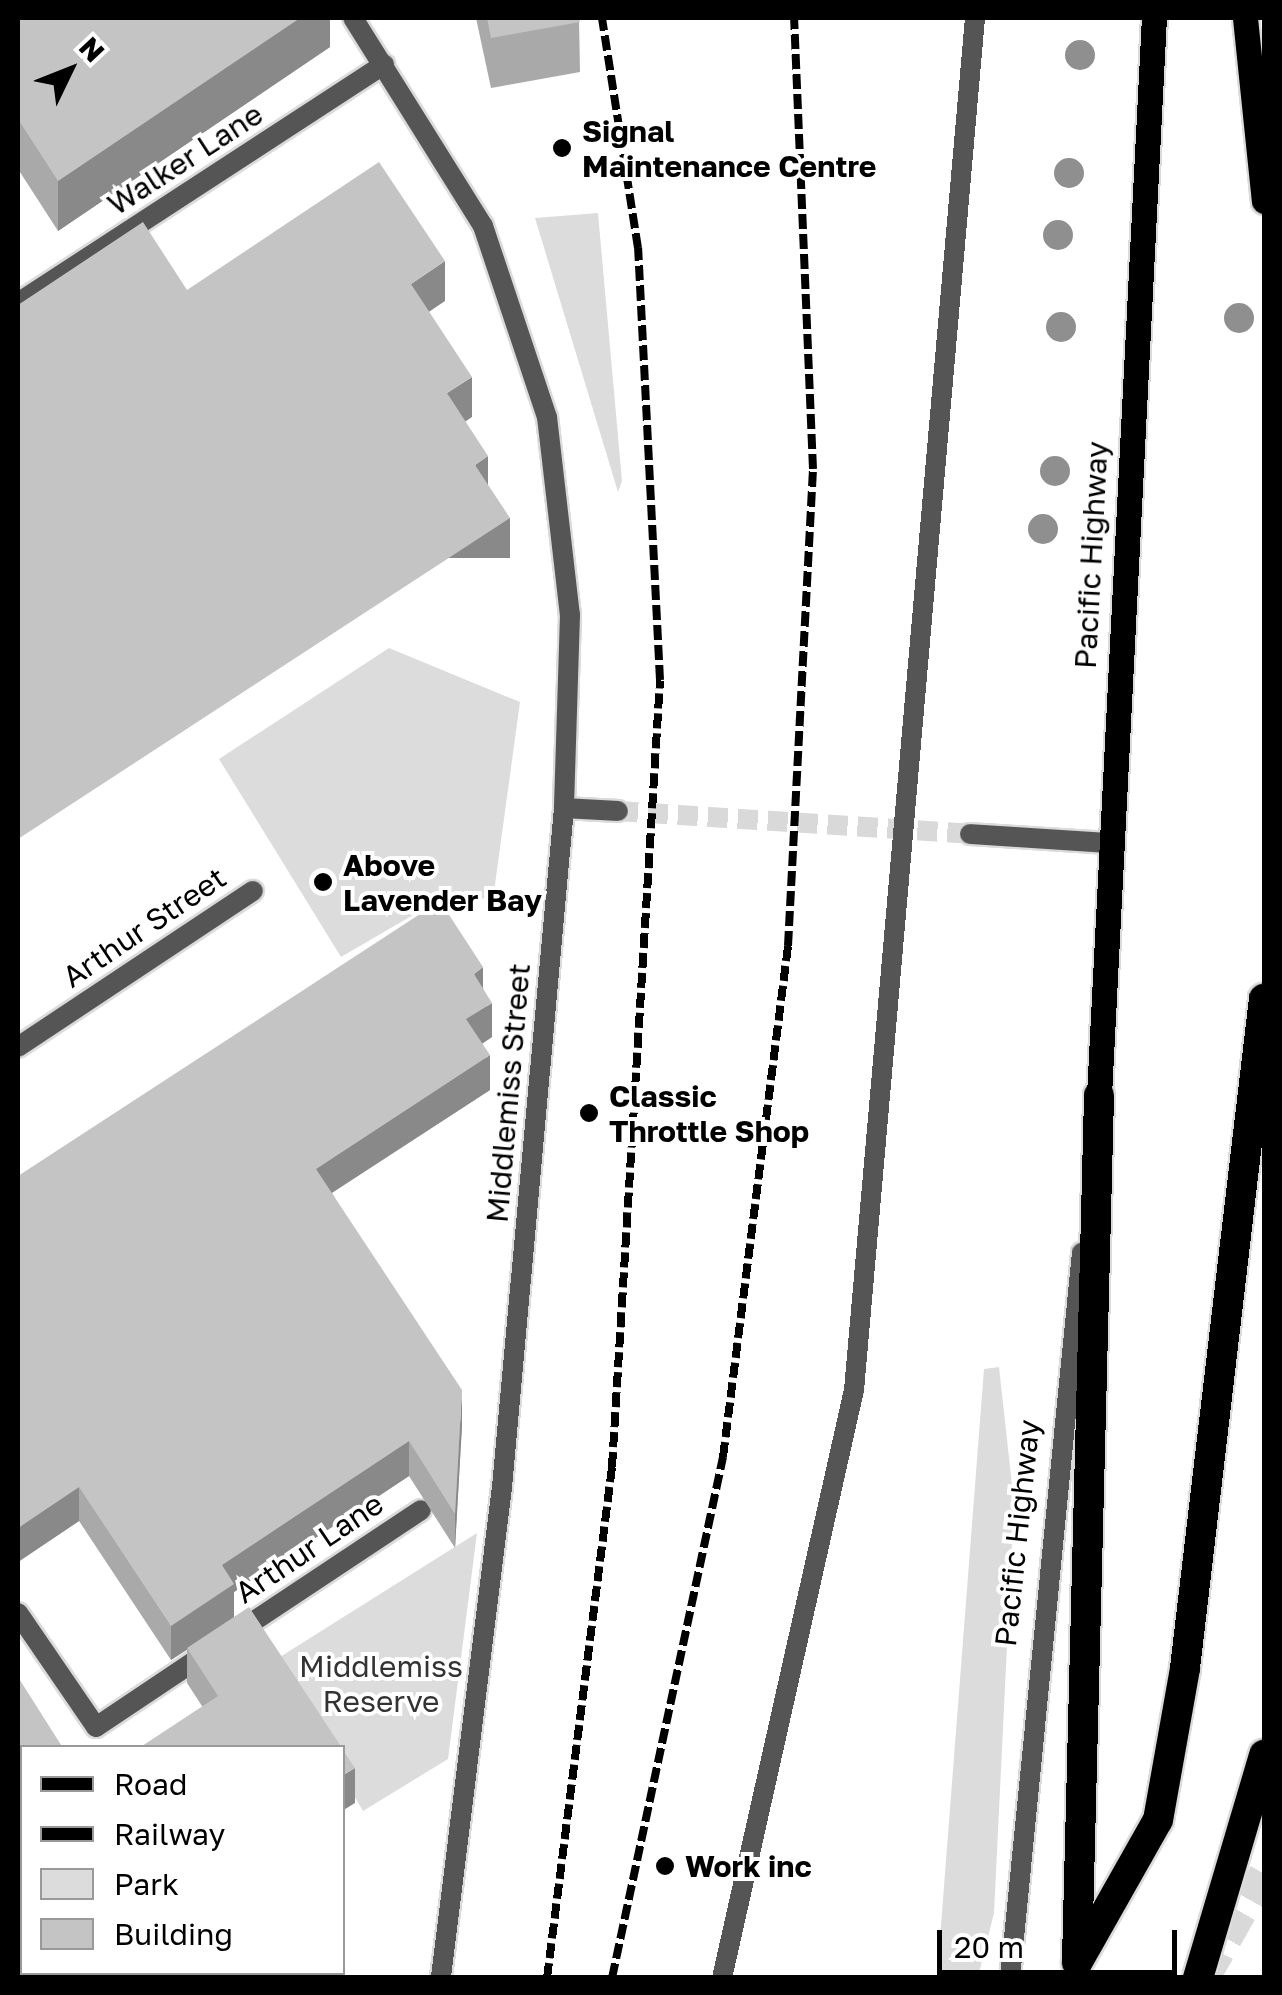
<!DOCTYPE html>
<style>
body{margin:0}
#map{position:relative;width:1282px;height:1995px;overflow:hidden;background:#fff;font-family:"Golos Text",sans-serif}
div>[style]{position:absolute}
.green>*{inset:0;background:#dcdcdc}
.street-tunnel>*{height:20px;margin-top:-10px;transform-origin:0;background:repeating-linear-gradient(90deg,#d9d9d9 0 20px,transparent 0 30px)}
.highway-tunnel>*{height:30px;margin-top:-15px;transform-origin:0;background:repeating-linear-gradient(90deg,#d9d9d9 0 30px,transparent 0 45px)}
.roads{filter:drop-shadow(2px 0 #dbdbdb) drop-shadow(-2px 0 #dbdbdb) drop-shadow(0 2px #dbdbdb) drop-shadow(0 -2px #dbdbdb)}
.lane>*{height:20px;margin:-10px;padding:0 10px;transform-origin:10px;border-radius:10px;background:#555}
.street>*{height:20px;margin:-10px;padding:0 10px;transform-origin:10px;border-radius:10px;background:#555}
.primary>*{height:25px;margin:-12.5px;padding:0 12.5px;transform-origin:12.5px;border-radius:12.5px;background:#000}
.highway>*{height:30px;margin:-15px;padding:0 15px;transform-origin:15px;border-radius:15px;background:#000}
.rail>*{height:8px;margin-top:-4px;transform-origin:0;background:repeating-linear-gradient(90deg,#000 0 15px,transparent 0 20px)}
.lane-bridge>*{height:20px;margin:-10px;padding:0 10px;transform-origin:10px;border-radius:10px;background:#555}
.trees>*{width:30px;height:30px;margin:-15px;border-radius:50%;background:#8f8f8f}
.wall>*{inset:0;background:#a9a9a9}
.shaded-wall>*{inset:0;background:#898989;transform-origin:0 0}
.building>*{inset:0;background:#c4c4c4;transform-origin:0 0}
.dots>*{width:28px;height:28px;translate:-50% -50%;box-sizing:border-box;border:5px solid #fff;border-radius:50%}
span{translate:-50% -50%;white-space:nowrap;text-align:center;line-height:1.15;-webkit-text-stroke:8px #fff;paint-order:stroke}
.poi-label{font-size:30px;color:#000;font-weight:700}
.left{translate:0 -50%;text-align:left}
.street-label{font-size:30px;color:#000}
.park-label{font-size:30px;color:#333}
.frame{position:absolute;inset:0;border:20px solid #000;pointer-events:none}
.legend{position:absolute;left:20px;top:1745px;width:325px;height:230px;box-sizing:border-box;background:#fff;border:2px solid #999;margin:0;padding:12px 18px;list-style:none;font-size:30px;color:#000}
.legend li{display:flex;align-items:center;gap:20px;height:50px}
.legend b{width:50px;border:2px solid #999}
.north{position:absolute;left:20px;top:20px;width:100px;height:100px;-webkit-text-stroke:8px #fff;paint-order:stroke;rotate:47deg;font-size:28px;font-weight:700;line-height:40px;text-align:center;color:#000}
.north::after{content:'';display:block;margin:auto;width:35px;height:45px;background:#000;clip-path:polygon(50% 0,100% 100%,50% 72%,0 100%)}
.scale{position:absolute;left:937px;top:1930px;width:240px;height:45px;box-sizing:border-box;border:5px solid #000;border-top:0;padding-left:12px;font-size:30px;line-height:35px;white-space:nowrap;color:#000;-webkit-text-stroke:8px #fff;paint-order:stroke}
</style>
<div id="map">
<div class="green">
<i style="clip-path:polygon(598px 213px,622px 481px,618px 492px,535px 218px)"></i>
<i style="clip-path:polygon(389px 648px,520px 702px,493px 899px,444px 897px,341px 957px,219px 759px)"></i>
<i style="clip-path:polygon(999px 1367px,1014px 1503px,994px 1913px,978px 1977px,937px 1977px,984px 1369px)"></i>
<i style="clip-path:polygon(477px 1533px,448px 1759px,363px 1811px,343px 1777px,342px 1748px,324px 1747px,272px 1662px)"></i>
</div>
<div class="street-tunnel">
<i style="left:618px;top:811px;width:353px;rotate:3.7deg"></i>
</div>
<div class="highway-tunnel">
<i style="left:1205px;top:1978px;width:120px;rotate:-60.7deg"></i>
</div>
<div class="roads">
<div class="lane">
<i style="left:18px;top:303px;width:437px;rotate:-33.1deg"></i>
<i style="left:18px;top:1613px;width:138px;rotate:55.6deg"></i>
<i style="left:96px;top:1727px;width:135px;rotate:-33.8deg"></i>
<i style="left:236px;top:1633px;width:222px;rotate:-33.6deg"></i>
</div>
<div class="street">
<i style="left:353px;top:18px;width:245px;rotate:58deg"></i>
<i style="left:483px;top:226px;width:201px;rotate:71.5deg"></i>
<i style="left:547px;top:417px;width:199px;rotate:83.4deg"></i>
<i style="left:570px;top:615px;width:193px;rotate:91.8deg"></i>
<i style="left:564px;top:808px;width:682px;rotate:95.22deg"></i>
<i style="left:502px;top:1487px;width:495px;rotate:97.1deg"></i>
<i style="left:564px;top:808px;width:54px;rotate:3.2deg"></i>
<i style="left:970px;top:834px;width:140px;rotate:3.7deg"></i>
<i style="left:18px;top:1047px;width:282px;rotate:-33.6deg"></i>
<i style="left:1010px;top:1978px;width:729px;rotate:-84.33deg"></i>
</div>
<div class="primary">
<i style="left:1245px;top:18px;width:184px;rotate:84.1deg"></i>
<i style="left:1099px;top:1095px;width:1078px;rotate:-87.08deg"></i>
</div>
<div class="highway">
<i style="left:1077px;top:1960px;width:865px;rotate:-88.54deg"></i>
<i style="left:1077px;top:1963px;width:164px;rotate:-60.5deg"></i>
<i style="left:1158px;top:1820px;width:154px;rotate:-79.9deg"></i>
<i style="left:1185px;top:1668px;width:674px;rotate:-83.27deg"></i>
<i style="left:1198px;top:1978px;width:233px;rotate:-73.5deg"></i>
</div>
</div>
<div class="rail">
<i style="left:547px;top:1978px;width:515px;rotate:-82.75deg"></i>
<i style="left:612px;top:1467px;width:788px;rotate:-86.51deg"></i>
<i style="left:660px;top:680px;width:433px;rotate:-92.9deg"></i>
<i style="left:638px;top:248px;width:233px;rotate:-98.9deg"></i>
<i style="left:612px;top:1978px;width:533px;rotate:-77.97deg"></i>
<i style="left:723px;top:1457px;width:515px;rotate:-82.75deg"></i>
<i style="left:788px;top:946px;width:478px;rotate:-87deg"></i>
<i style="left:813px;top:469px;width:451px;rotate:-92.4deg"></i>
</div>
<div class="lane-bridge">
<i style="left:722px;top:1978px;width:603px;rotate:-77.35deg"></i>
<i style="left:854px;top:1390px;width:1377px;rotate:-84.96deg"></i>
</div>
<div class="trees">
<i style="left:1080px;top:55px"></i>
<i style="left:1069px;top:173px"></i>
<i style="left:1058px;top:235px"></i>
<i style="left:1239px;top:318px"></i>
<i style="left:1061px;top:327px"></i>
<i style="left:1055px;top:471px"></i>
<i style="left:1043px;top:529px"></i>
</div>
<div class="wall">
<i style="clip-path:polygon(18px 18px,330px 18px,330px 47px,58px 231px,18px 169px)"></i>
<i style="clip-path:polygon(476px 18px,579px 18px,580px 72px,491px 88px)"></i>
<i style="clip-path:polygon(483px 987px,492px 1037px,482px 1044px,490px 1090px,332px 1193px,462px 1425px,455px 1548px,409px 1476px,234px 1592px,234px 1617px,342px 1748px,202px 1706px,187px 1683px,187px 1650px,171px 1660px,79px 1521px,18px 1562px,18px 1176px)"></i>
</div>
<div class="shaded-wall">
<i style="clip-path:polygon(300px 18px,330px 18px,330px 47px,58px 231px,58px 181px)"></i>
<i style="clip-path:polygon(445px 261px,445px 301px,411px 324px,411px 284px)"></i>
<i style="clip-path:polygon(472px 377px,472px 417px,447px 434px,447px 393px)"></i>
<i style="clip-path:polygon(488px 456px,488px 496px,475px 465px)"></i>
<i style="left:510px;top:518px;width:40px;height:587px;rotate:90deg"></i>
<i style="clip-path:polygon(483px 967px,483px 1002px,474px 974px)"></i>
<i style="clip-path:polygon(492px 1003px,492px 1037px,466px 1054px,466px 1019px)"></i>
<i style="clip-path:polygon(490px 1055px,490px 1090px,316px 1203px,316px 1169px)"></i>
<i style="clip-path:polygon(462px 1390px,462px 1425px,455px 1548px,455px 1514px)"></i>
<i style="clip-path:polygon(409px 1441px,409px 1476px,234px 1592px,234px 1618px,171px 1660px,171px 1626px,222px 1565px)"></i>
<i style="clip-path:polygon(79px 1487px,79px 1521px,18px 1562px,18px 1528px)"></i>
<i style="clip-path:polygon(355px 1768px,355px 1803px,342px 1811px,342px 1776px)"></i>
<i style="clip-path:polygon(22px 1790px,22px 1825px,18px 1828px,18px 1793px)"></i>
<i style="left:278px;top:1972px;width:39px;height:6px"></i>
</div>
<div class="building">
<i style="clip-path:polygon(18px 18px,300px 18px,58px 181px,18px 119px)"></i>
<i style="clip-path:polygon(487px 18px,579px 18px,580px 22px,491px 38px)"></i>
<i style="clip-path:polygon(379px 162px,445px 261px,411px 284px,472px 377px,447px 393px,488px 456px,475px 465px,510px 518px,18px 839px,18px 305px,143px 222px,187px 290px)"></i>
<i style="clip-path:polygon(440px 901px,483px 967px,474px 974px,492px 1003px,466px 1019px,490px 1055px,316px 1169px,462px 1390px,455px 1514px,409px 1441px,222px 1565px,234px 1584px,171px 1626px,79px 1487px,18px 1528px,18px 1176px)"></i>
<i style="clip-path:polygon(249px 1607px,342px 1748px,139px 1748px,218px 1696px,187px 1648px)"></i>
<i style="clip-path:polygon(18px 1677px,63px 1748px,22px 1748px,22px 1790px,18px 1793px)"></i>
<i style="clip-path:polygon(342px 1749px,355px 1768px,342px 1776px)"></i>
<i style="clip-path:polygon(18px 1890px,22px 1898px,22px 1972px,72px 1972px,75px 1978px,18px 1978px)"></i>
<i style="left:95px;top:1972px;width:184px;height:10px"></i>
</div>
<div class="dots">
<i style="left:562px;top:148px;background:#000"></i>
<i style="left:323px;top:882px;background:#000"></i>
<i style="left:589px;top:1113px;background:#000"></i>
<i style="left:665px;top:1866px;background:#000"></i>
</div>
<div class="poi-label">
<span class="left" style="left:582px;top:148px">Signal<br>Maintenance Centre</span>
<span class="left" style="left:343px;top:882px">Above<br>Lavender Bay</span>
<span class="left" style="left:609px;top:1113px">Classic<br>Throttle Shop</span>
<span class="left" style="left:685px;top:1866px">Work inc</span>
</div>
<div class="street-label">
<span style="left:185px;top:159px;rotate:-33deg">Walker Lane</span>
<span style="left:1091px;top:555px;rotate:-87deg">Pacific Highway</span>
<span style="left:144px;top:927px;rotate:-34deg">Arthur Street</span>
<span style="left:508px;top:1093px;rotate:-85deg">Middlemiss Street</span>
<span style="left:1017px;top:1533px;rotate:-84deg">Pacific Highway</span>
<span style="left:309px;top:1548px;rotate:-34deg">Arthur Lane</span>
</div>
<div class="park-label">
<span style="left:381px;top:1683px">Middlemiss<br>Reserve</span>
</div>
<div class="frame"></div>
<ul class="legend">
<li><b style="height:12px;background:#000"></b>Road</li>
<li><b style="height:12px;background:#000"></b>Railway</li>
<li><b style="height:28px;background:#dcdcdc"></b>Park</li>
<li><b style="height:28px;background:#c4c4c4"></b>Building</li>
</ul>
<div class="north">N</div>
<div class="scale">20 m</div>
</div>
